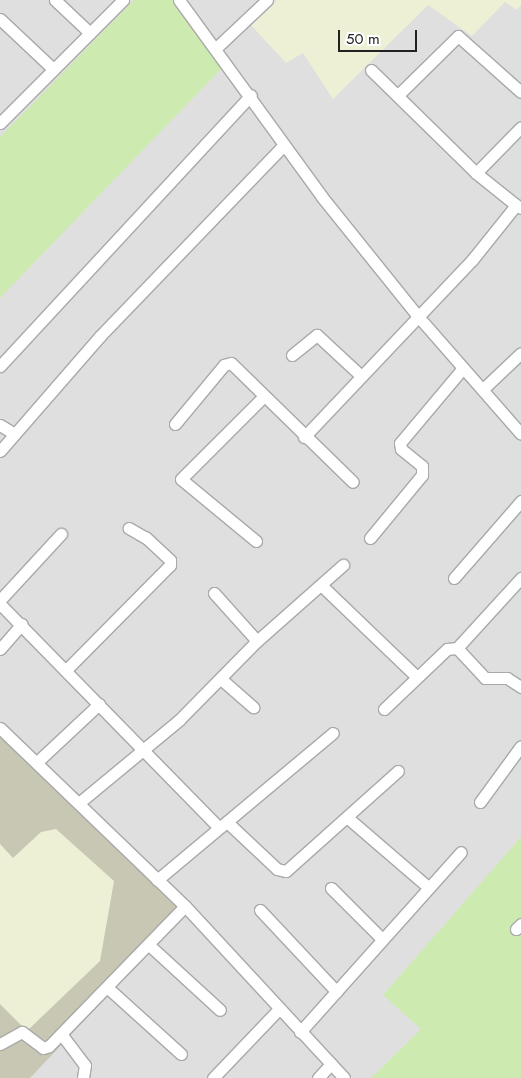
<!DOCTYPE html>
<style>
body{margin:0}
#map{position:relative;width:521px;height:1078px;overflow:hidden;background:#f2efe9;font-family:Jost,sans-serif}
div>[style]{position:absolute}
.residential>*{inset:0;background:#e0dfdf;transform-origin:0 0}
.construction>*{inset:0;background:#c7c7b4}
.farmland>*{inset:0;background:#eef0d5}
.grass>*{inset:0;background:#cdebb0}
.roads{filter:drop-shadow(1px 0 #a9a9a9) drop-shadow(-1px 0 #a9a9a9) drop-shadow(0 1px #a9a9a9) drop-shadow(0 -1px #a9a9a9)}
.street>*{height:11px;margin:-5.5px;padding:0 5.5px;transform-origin:5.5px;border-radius:5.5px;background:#fff}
span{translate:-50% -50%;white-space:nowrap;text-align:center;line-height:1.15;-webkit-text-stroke:4px #fff;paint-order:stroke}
.scale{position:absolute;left:338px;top:30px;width:79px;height:22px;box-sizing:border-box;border:2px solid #222;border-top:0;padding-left:6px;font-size:15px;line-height:18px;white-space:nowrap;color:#222;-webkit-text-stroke:4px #fff;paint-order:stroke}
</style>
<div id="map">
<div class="residential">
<i style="left:0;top:0;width:521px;height:1078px"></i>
</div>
<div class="construction">
<i style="clip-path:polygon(0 731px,184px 915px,30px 1078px,0 1078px)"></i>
</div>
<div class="farmland">
<i style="clip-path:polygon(277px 0,521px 0,521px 5px,517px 10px,505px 2px,472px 36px,428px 5px,333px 99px,303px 53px,286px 63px,251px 25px)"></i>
<i style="clip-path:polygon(56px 829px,114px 881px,100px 961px,27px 1031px,0 1004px,0 844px,13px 858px,41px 832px)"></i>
</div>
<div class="grass">
<i style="clip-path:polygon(134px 0,175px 0,225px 65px,0 298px,0 137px)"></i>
<i style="clip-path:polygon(521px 837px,521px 1078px,371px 1078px,421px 1029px,383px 995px)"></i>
</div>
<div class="roads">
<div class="street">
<i style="left:55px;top:0;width:48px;rotate:43.3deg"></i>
<i style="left:179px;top:0;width:243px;rotate:54deg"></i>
<i style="left:322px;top:197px;width:150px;rotate:51.2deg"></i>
<i style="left:416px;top:314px;width:159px;rotate:48.8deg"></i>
<i style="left:0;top:19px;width:73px;rotate:43.3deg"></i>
<i style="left:216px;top:48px;width:70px;rotate:-43.3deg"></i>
<i style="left:371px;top:70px;width:147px;rotate:44.4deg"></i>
<i style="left:476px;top:173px;width:51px;rotate:38.7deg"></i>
<i style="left:398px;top:95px;width:84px;rotate:-44.5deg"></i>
<i style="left:458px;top:36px;width:84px;rotate:41.6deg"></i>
<i style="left:0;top:123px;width:174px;rotate:-45deg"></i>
<i style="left:476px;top:173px;width:64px;rotate:-45.6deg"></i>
<i style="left:292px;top:355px;width:32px;rotate:-39deg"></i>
<i style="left:317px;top:335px;width:57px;rotate:42.9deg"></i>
<i style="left:0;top:366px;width:369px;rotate:-47.2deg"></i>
<i style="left:483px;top:389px;width:52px;rotate:-43.5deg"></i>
<i style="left:175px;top:424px;width:77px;rotate:-50.3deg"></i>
<i style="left:224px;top:365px;width:7px;rotate:-16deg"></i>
<i style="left:231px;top:363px;width:170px;rotate:44.3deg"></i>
<i style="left:0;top:425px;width:15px;rotate:32deg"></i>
<i style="left:304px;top:437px;width:244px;rotate:-46.5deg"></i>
<i style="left:472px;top:260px;width:70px;rotate:-51.3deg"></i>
<i style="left:516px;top:205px;width:6px;rotate:31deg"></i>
<i style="left:0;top:451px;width:152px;rotate:-49deg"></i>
<i style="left:100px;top:336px;width:264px;rotate:-46.1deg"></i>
<i style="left:370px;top:538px;width:82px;rotate:-50.5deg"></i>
<i style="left:422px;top:475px;width:9px;rotate:-90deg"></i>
<i style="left:422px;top:466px;width:27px;rotate:-141deg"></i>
<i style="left:401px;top:449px;width:6px;rotate:-99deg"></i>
<i style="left:400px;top:443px;width:98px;rotate:-50deg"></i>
<i style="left:256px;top:541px;width:97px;rotate:-140.4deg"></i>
<i style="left:181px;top:479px;width:117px;rotate:-45deg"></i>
<i style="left:454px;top:578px;width:102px;rotate:-49deg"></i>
<i style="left:322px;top:586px;width:130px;rotate:43.8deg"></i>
<i style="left:214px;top:593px;width:64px;rotate:48.1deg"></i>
<i style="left:0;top:600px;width:90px;rotate:-47.3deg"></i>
<i style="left:0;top:604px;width:313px;rotate:45.6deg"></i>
<i style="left:457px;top:648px;width:41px;rotate:47deg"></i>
<i style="left:485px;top:678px;width:22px"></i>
<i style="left:507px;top:678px;width:17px;rotate:33deg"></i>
<i style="left:0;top:649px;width:33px;rotate:-49deg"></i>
<i style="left:66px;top:670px;width:148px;rotate:-45.3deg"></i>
<i style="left:170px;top:565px;width:5px;rotate:-90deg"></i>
<i style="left:170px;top:560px;width:33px;rotate:-137deg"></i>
<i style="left:146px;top:538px;width:20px;rotate:-150deg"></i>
<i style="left:221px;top:679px;width:43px;rotate:41.2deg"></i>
<i style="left:384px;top:709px;width:87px;rotate:-43.6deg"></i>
<i style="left:447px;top:649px;width:10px;rotate:-6deg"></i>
<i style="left:457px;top:648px;width:95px;rotate:-47.6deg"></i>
<i style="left:0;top:728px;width:257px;rotate:43.9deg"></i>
<i style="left:185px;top:906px;width:234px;rotate:47.2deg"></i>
<i style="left:37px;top:762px;width:85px;rotate:-43.1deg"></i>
<i style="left:80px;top:802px;width:129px;rotate:-39.6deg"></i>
<i style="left:179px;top:720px;width:111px;rotate:-45.4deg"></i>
<i style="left:257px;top:641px;width:115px;rotate:-41.5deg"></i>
<i style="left:480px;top:802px;width:69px;rotate:-53.8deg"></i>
<i style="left:349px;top:819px;width:104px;rotate:40.7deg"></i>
<i style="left:227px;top:822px;width:69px;rotate:43.2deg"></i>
<i style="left:277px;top:869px;width:9px;rotate:13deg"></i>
<i style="left:286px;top:871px;width:150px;rotate:-41.8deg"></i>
<i style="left:157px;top:880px;width:229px;rotate:-39.9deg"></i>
<i style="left:331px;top:888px;width:72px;rotate:45deg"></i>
<i style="left:260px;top:910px;width:112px;rotate:46.8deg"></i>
<i style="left:516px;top:929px;width:7px;rotate:-45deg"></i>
<i style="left:149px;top:945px;width:96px;rotate:42.5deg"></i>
<i style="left:109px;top:989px;width:97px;rotate:42.1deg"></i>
<i style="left:300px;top:1032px;width:241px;rotate:-48.2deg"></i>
<i style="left:62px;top:1035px;width:38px;rotate:53deg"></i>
<i style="left:85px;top:1065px;width:13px;rotate:99deg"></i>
<i style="left:0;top:1044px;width:25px;rotate:-29deg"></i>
<i style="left:22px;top:1032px;width:26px;rotate:37deg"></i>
<i style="left:43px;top:1048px;width:6px;rotate:-18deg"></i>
<i style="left:49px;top:1046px;width:195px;rotate:-45.8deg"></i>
<i style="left:213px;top:1078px;width:95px;rotate:-46.3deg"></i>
<i style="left:318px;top:1078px;width:19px;rotate:-47deg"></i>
</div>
</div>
<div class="scale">50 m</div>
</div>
